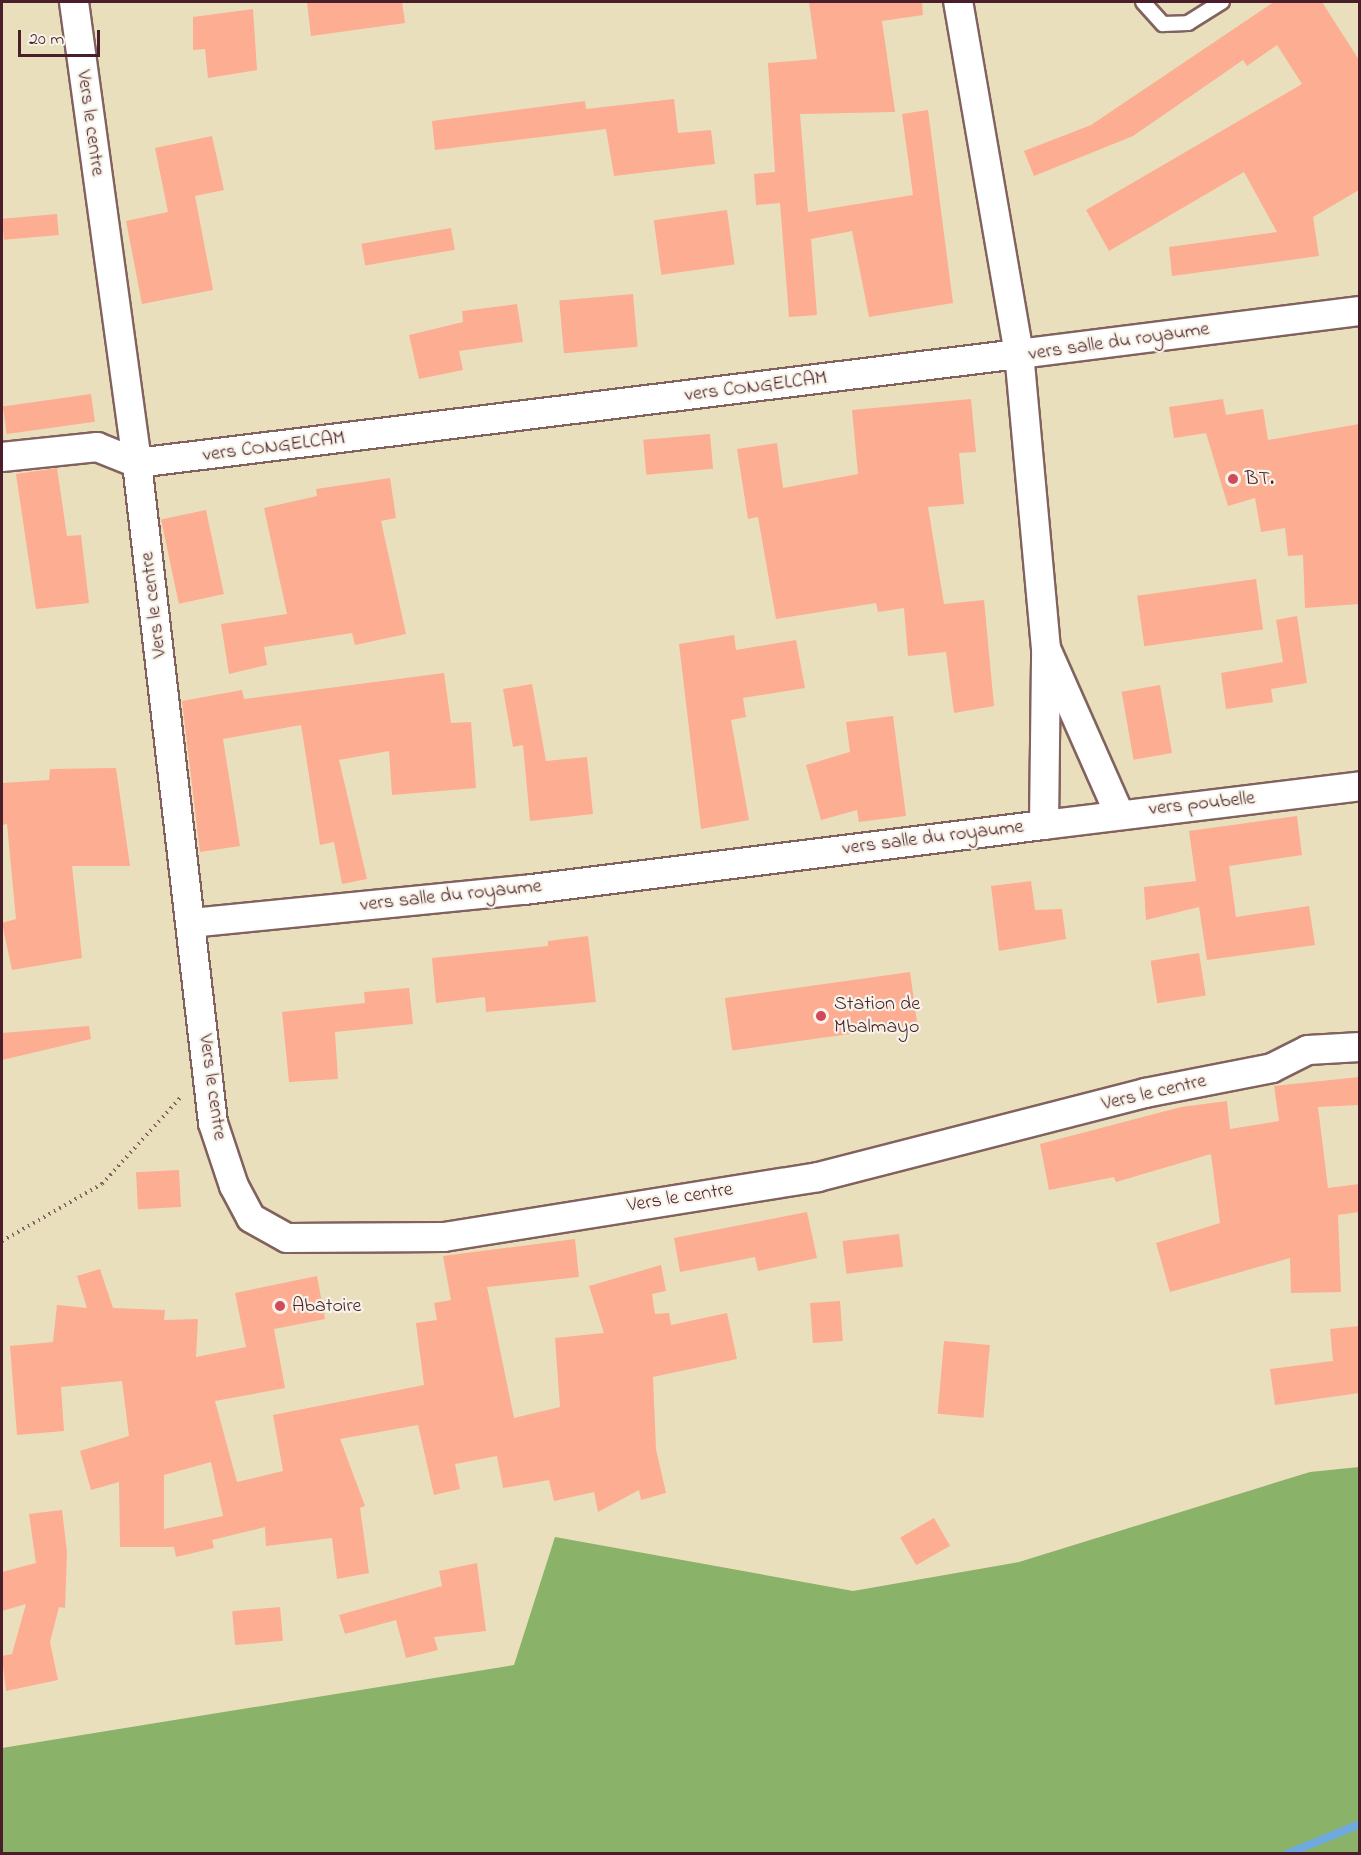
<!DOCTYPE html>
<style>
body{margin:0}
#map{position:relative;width:1361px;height:1855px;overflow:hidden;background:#eadfbc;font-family:"Indie Flower",sans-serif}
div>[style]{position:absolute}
.forest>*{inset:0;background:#8ab269}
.stream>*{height:8px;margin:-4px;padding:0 4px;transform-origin:4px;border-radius:4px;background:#6eaae0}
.building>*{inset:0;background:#fdad91;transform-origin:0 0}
.path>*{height:4px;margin-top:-2px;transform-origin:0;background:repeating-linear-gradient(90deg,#82625e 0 1.5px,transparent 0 6px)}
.roads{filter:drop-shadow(2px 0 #82625e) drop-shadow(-2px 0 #82625e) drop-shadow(0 2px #82625e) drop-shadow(0 -2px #82625e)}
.service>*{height:14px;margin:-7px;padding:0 7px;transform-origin:7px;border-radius:7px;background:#fff}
.minor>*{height:28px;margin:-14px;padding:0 14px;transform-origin:14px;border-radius:14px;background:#fff}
.dots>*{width:16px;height:16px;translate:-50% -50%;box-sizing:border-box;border:3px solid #f7f3e8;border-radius:50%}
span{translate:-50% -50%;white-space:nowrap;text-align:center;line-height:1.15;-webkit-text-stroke:4.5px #f7f3e8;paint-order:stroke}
.street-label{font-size:20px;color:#4a1f2b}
.poi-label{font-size:20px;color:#4a1f2b}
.left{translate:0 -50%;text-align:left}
.frame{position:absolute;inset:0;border:3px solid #4a1f2b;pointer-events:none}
.scale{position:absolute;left:18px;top:30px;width:82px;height:27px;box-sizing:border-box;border:3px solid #4a1f2b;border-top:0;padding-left:8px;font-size:18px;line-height:21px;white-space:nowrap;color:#4a1f2b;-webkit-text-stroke:4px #f7f3e8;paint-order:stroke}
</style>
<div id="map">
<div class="forest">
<i style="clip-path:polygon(1359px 1467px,1359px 1853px,2px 1853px,2px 1748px,514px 1665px,555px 1537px,853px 1591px,1019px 1562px,1310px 1472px)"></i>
</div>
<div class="stream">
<i style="left:1287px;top:1854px;width:79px;rotate:-22.3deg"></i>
</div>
<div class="building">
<i style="clip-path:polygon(307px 2px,402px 2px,405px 23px,311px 36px)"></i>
<i style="clip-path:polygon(809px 2px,922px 2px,923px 15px,882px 21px,895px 112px,800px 114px,808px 212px,913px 195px,902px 114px,928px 110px,953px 303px,869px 317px,852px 231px,811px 239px,817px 315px,789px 317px,780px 203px,756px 205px,754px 174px,775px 172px,768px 63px,817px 59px)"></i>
<i style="clip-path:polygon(1274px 2px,1322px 2px,1359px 60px,1359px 190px,1313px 217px,1319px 256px,1172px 276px,1169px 247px,1277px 232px,1244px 172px,1109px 251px,1086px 210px,1302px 84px,1277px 45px,1247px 66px,1243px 60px,1133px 136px,1034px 176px,1024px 151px,1091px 125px)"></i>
<i style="clip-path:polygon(253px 9px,257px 70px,208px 78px,205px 49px,193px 50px,193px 17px)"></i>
<i style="clip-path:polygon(674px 99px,678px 133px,711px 130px,715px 164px,614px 176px,606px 129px,435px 150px,432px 121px,585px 101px,586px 109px)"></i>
<i style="clip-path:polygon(212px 136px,224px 190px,195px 196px,213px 290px,142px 304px,126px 221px,168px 212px,155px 148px)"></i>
<i style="left:727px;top:210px;width:55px;height:74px;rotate:82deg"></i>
<i style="left:57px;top:214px;width:21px;height:55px;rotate:85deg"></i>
<i style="left:451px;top:228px;width:22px;height:91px;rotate:80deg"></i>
<i style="left:633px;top:294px;width:53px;height:74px;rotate:85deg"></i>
<i style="clip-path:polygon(517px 304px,523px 342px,459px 351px,463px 370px,419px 379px,409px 335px,463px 322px,462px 311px)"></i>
<i style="left:91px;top:394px;width:28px;height:89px;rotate:82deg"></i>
<i style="clip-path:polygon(971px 399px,976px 452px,959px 453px,964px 504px,928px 507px,944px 604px,984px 600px,994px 706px,954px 713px,946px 652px,908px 656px,904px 608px,878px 612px,876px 603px,776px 619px,758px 517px,748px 519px,737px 449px,777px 443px,783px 488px,858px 474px,852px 410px)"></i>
<i style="clip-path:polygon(1223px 399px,1226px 415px,1263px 409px,1268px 440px,1359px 424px,1359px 604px,1305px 608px,1303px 555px,1288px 556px,1285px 528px,1261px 532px,1255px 498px,1228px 506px,1206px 433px,1174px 438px,1169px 407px)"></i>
<i style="left:710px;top:434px;width:35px;height:67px;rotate:85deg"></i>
<i style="clip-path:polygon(57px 468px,67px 536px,81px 535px,89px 603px,36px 609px,16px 474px)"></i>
<i style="clip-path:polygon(390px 478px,396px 518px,381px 521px,406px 634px,355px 645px,352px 633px,264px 647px,267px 665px,229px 674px,221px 624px,287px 614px,264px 508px,317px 496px,316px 489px)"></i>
<i style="left:206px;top:510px;width:86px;height:46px;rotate:78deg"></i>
<i style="left:1256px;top:579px;width:51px;height:120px;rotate:82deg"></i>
<i style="clip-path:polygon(1297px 616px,1307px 683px,1271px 689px,1273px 702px,1226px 709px,1221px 673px,1283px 662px,1276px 620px)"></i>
<i style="clip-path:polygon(734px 635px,736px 650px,796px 640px,805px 688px,743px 698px,746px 717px,731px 720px,749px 820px,701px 829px,679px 644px)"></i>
<i style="clip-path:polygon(444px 673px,451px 723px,471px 722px,476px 788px,392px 795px,389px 751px,339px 760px,367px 879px,342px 884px,334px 842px,320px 845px,301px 725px,223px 739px,240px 846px,200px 852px,182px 701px,242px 690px,244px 699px)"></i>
<i style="clip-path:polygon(532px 684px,546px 761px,587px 757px,593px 814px,530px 821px,523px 745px,513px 747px,503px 689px)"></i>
<i style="left:1160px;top:685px;width:69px;height:39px;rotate:80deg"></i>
<i style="clip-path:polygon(893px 716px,906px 816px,859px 822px,857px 810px,821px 820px,806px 765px,850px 752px,846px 722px)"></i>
<i style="clip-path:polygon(116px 768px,130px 866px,72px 866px,82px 958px,12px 970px,2px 923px,16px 919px,7px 824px,2px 825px,2px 783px,49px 780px,50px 769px)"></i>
<i style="clip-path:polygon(1297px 816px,1302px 855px,1229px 866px,1236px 917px,1309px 906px,1315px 945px,1207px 960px,1199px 907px,1146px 920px,1144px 887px,1196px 881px,1189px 831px)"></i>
<i style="clip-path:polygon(1031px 881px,1035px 910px,1062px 909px,1066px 939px,999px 951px,991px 886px)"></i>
<i style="clip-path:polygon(588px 936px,596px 1002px,486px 1012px,485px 997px,436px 1003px,432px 958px,548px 946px,548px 941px)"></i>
<i style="left:1199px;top:953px;width:43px;height:49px;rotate:81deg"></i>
<i style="left:910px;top:972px;width:53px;height:187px;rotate:82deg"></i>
<i style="clip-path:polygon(409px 988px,413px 1024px,335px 1032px,338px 1079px,289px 1082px,282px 1012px,365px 1003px,364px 992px)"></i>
<i style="clip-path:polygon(89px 1026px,91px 1039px,2px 1060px,2px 1033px)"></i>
<i style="clip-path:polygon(1359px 1077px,1359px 1105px,1318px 1107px,1328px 1188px,1359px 1184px,1359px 1212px,1338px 1215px,1341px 1292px,1291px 1293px,1290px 1258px,1170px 1292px,1156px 1243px,1220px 1223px,1211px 1154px,1116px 1182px,1114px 1177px,1049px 1190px,1040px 1144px,1181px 1107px,1227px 1101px,1230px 1129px,1279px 1121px,1274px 1086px)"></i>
<i style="left:179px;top:1170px;width:37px;height:43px;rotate:87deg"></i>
<i style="clip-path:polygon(807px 1212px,817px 1258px,758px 1271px,755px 1257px,680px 1272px,674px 1238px)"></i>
<i style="left:899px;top:1234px;width:33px;height:57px;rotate:83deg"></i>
<i style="clip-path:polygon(evenodd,575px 1239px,579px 1277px,487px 1287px,514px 1418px,560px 1407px,555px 1338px,604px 1333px,589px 1286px,661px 1265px,666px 1291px,652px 1294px,655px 1314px,669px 1313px,671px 1325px,727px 1313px,737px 1359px,653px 1377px,656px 1449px,666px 1493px,641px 1500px,639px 1490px,598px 1512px,594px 1492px,554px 1501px,549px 1480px,503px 1488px,497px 1456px,455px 1464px,460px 1489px,434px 1495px,418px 1425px,340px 1439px,365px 1506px,360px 1508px,369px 1573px,337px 1579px,332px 1538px,266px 1546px,265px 1527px,212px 1540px,214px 1548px,176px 1557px,174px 1547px,120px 1547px,119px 1482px,91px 1490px,80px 1451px,129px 1436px,122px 1381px,61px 1387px,64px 1431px,17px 1435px,10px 1346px,53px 1342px,57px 1305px,87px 1308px,77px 1276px,100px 1269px,113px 1308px,165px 1310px,164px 1320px,198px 1319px,196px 1357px,246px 1347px,235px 1293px,317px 1276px,325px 1319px,274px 1329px,285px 1388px,215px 1401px,237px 1482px,283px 1471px,273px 1415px,424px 1385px,416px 1323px,437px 1320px,434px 1303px,451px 1300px,443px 1256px,575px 1239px,211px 1462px,223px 1516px,164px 1529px,164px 1475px,211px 1462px)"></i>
<i style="left:840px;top:1301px;width:40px;height:30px;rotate:86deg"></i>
<i style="clip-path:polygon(1359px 1326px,1359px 1393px,1275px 1405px,1270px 1369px,1333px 1361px,1330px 1329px)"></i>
<i style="left:944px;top:1341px;width:46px;height:73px;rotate:5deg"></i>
<i style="clip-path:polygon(62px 1510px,67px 1552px,65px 1608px,59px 1607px,50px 1642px,58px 1680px,6px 1691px,2px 1656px,12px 1654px,26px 1604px,2px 1611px,2px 1572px,36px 1563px,29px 1514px)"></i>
<i style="left:934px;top:1518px;width:32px;height:39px;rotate:60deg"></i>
<i style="clip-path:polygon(477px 1563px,486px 1631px,434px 1637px,438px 1650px,406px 1658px,396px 1620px,345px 1634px,339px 1615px,442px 1586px,439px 1571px)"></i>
<i style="left:280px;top:1607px;width:34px;height:48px;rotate:85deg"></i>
</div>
<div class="path">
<i style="left:2px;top:1241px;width:115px;rotate:-29.7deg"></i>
<i style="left:102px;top:1184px;width:118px;rotate:-47.8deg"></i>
</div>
<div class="roads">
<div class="service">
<i style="left:1143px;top:2px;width:30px;rotate:48deg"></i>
<i style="left:1163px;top:24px;width:25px;rotate:-2deg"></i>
<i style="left:1188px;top:23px;width:40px;rotate:-32deg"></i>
</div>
<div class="minor">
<i style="left:74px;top:2px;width:465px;rotate:82.2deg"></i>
<i style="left:137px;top:463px;width:664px;rotate:83.43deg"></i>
<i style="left:213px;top:1123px;width:66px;rotate:71.6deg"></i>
<i style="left:234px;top:1186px;width:36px;rotate:62deg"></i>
<i style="left:251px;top:1218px;width:41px;rotate:29.1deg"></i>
<i style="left:287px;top:1238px;width:157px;rotate:-0.4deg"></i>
<i style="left:444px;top:1237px;width:379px;rotate:-9.1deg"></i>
<i style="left:818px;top:1177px;width:338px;rotate:-14.4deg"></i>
<i style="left:1145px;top:1093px;width:129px;rotate:-11.1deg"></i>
<i style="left:1272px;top:1068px;width:40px;rotate:-26.6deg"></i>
<i style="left:1308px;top:1050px;width:52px;rotate:-3.3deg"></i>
<i style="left:2px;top:457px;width:96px;rotate:-6deg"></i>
<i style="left:97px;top:447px;width:43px;rotate:21.8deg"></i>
<i style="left:137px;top:463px;width:889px;rotate:-7.05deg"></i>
<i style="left:1019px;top:354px;width:357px;rotate:-99.8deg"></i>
<i style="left:1048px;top:653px;width:175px;rotate:66.1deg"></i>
<i style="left:1044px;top:825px;width:318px;rotate:-7deg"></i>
<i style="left:191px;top:923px;width:335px;rotate:-5.7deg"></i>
<i style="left:524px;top:890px;width:524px;rotate:-7.13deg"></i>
<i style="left:1044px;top:825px;width:176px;rotate:-89.3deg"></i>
<i style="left:1046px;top:649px;width:296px;rotate:-95.2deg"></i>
<i style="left:1019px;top:354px;width:344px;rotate:-7.2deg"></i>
</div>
</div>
<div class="dots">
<i style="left:1233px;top:479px;background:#d1495b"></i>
<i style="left:821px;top:1016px;background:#d1495b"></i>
<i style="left:280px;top:1306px;background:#d1495b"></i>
</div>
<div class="street-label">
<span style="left:90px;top:123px;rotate:82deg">Vers le centre</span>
<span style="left:1119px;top:342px;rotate:-8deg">vers salle du royaume</span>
<span style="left:756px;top:387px;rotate:-7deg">vers CONGELCAM</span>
<span style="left:274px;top:447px;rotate:-7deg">vers CONGELCAM</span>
<span style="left:154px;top:605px;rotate:-97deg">Vers le centre</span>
<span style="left:1202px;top:804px;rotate:-6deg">vers poubelle</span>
<span style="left:933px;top:838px;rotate:-7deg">vers salle du royaume</span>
<span style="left:451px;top:896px;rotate:-6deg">vers salle du royaume</span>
<span style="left:212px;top:1087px;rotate:82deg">Vers le centre</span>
<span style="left:1154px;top:1093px;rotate:-13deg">Vers le centre</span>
<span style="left:680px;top:1198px;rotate:-9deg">Vers le centre</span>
</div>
<div class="poi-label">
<span class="left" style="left:1245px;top:479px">BT.</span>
<span class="left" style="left:834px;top:1016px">Station de<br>Mbalmayo</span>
<span class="left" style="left:292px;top:1306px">Abatoire</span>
</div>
<div class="frame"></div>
<div class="scale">20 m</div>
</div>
